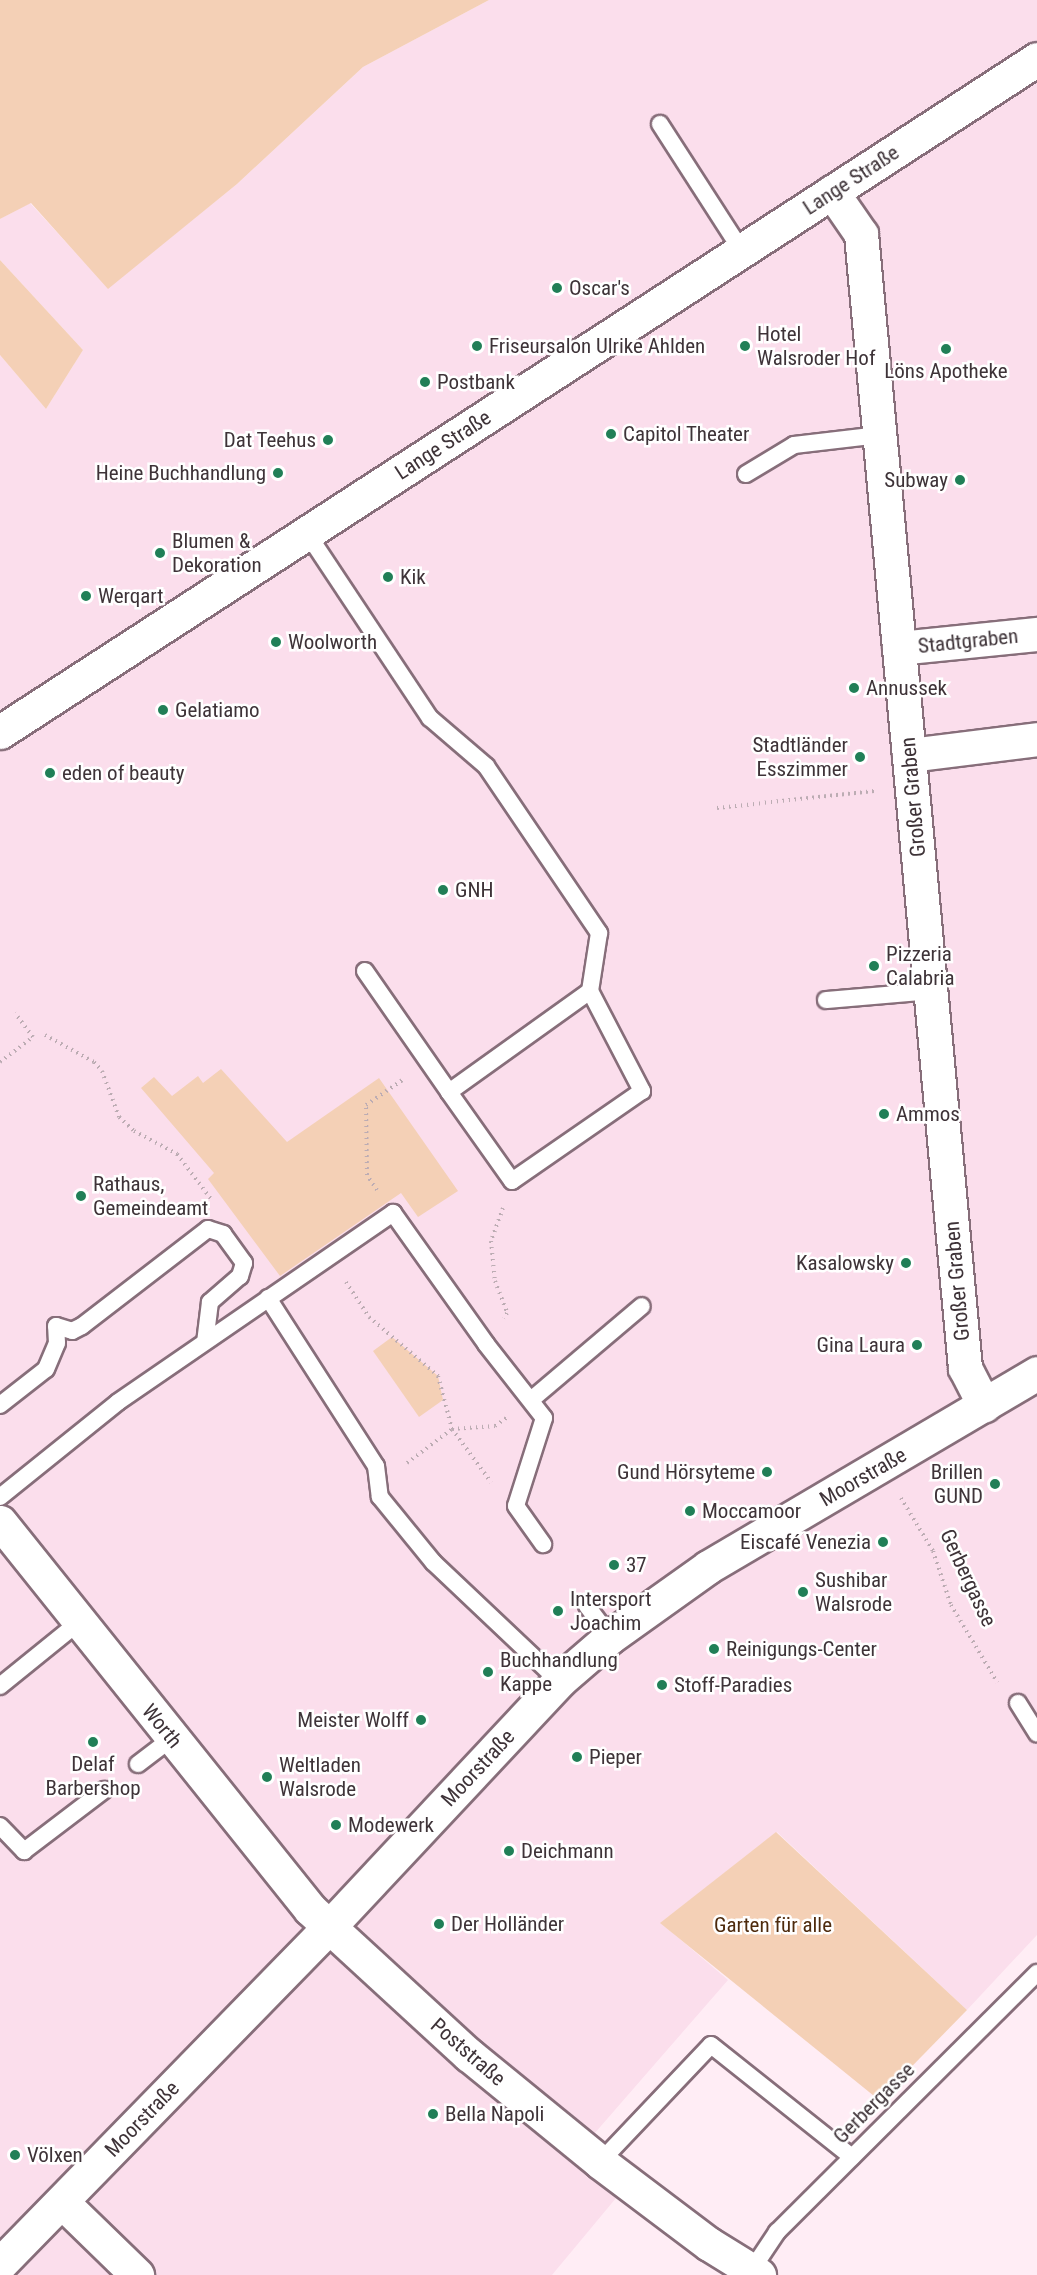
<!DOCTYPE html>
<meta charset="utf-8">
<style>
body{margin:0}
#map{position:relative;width:1037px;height:2275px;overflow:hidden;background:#ffedf5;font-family:"Roboto Condensed",sans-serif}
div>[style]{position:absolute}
.built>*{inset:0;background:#fbdeec}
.green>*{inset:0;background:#f4d0b6}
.path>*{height:4px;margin-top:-2px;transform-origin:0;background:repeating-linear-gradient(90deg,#bcacb3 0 1.5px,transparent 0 6px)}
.roads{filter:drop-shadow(2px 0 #876e7a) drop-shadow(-2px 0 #876e7a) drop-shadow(0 2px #876e7a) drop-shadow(0 -2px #876e7a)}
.lane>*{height:16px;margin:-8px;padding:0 8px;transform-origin:8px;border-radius:8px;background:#fff}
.street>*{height:33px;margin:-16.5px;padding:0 16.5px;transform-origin:16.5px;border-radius:16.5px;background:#fff}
.primary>*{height:33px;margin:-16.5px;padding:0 16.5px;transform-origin:16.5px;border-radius:16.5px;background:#fff}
.dots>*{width:16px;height:16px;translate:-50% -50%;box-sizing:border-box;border:3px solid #fff;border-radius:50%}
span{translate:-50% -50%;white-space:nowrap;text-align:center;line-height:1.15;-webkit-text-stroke:5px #fff;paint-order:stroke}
.street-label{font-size:21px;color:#3e3338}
.poi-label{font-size:21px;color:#3e3338}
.left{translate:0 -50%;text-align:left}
.right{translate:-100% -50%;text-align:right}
.park-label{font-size:21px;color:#4e2b0d}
</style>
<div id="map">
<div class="built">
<i style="clip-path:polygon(489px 0,1037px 0,1037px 1935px,967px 2010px,777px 1832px,661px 1923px,728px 1980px,594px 2134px,641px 2168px,552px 2275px,0 2275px,0 355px,46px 409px,83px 350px,0 260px,0 219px,30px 203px,108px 288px,237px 184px,363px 67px)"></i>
</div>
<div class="green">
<i style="clip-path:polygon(0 0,489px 0,363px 67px,237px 184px,108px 289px,31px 203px,0 219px)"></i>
<i style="clip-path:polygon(0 260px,83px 350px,46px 409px,0 355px)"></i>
<i style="clip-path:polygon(221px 1069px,287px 1142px,379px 1078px,458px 1191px,418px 1217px,401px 1193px,280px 1276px,208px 1179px,214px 1173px,141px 1088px,154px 1077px,172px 1096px,198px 1076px,203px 1083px)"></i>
<i style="clip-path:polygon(392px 1337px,438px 1376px,443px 1400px,419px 1417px,373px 1351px)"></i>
<i style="clip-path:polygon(776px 1832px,967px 2010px,879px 2100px,660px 1923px)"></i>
</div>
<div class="path">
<i style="left:717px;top:808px;width:158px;rotate:-6.2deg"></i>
<i style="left:45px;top:1035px;width:56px;rotate:28.9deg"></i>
<i style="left:94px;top:1062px;width:12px;rotate:48deg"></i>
<i style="left:102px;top:1071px;width:49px;rotate:69.7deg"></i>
<i style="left:119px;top:1117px;width:21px;rotate:43deg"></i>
<i style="left:134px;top:1131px;width:49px;rotate:28.1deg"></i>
<i style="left:177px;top:1154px;width:56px;rotate:52.9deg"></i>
<i style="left:0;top:1062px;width:41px;rotate:-37.1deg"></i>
<i style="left:33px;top:1037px;width:30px;rotate:-127deg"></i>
<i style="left:377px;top:1190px;width:18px;rotate:-124deg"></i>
<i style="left:367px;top:1175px;width:70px;rotate:-90.8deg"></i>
<i style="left:366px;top:1105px;width:46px;rotate:-34.4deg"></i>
<i style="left:503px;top:1208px;width:35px;rotate:110deg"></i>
<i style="left:491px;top:1241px;width:40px;rotate:84.3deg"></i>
<i style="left:495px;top:1281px;width:34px;rotate:69deg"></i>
<i style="left:507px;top:1313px;width:6px;rotate:121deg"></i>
<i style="left:346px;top:1282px;width:42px;rotate:56.7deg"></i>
<i style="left:369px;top:1317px;width:91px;rotate:40.5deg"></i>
<i style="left:438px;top:1376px;width:55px;rotate:75.2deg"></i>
<i style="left:452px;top:1429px;width:66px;rotate:53.7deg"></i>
<i style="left:407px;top:1463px;width:56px;rotate:-37.1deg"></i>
<i style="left:452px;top:1429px;width:43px;rotate:-4deg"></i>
<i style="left:495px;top:1426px;width:14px;rotate:-36deg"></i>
<i style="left:901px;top:1498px;width:62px;rotate:58.9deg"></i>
<i style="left:933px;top:1551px;width:57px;rotate:71.6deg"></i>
<i style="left:951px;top:1605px;width:90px;rotate:59.1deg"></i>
</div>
<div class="roads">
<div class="lane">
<i style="left:660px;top:124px;width:151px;rotate:57.2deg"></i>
<i style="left:746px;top:474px;width:56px;rotate:-31.1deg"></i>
<i style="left:794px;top:445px;width:86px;rotate:-6.7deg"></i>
<i style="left:307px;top:533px;width:222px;rotate:56.4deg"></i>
<i style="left:430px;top:718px;width:74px;rotate:40.6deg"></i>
<i style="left:486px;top:766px;width:202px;rotate:55.9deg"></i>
<i style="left:599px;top:933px;width:59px;rotate:98.8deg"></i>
<i style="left:590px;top:991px;width:113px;rotate:62.5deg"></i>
<i style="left:642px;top:1091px;width:158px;rotate:145.3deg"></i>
<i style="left:512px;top:1181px;width:109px;rotate:-125.3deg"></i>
<i style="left:449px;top:1092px;width:173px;rotate:-35.6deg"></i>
<i style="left:365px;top:971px;width:147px;rotate:55.2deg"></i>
<i style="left:826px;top:1000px;width:104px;rotate:-4.9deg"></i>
<i style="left:268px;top:1298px;width:200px;rotate:57.3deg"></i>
<i style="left:376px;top:1466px;width:31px;rotate:83deg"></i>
<i style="left:380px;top:1497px;width:84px;rotate:50.8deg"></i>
<i style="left:433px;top:1562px;width:173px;rotate:43.4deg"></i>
<i style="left:56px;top:1326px;width:17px;rotate:17deg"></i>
<i style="left:72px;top:1331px;width:11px;rotate:-27deg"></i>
<i style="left:82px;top:1326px;width:159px;rotate:-37.6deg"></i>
<i style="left:208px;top:1229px;width:16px;rotate:18deg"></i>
<i style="left:223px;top:1234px;width:36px;rotate:54deg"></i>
<i style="left:244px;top:1263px;width:14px;rotate:107deg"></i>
<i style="left:240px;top:1276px;width:40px;rotate:139deg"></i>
<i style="left:210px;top:1302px;width:39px;rotate:97deg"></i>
<i style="left:531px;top:1400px;width:145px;rotate:-40.3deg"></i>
<i style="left:0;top:1405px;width:58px;rotate:-38deg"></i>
<i style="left:46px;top:1369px;width:28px;rotate:-67deg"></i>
<i style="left:57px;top:1343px;width:17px;rotate:-93deg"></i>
<i style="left:0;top:1497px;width:151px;rotate:-38.8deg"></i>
<i style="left:118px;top:1402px;width:334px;rotate:-34.5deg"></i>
<i style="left:393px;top:1213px;width:161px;rotate:54.6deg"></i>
<i style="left:486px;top:1344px;width:94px;rotate:51.9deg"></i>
<i style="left:544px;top:1418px;width:92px;rotate:107.7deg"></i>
<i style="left:516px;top:1506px;width:47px;rotate:54.6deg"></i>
<i style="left:587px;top:1606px;width:39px;rotate:53deg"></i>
<i style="left:0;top:1686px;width:102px;rotate:-39deg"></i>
<i style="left:1018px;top:1703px;width:36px;rotate:58deg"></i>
<i style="left:138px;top:1764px;width:43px;rotate:-37.4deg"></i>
<i style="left:0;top:1826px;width:35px;rotate:46deg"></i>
<i style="left:24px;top:1851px;width:101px;rotate:-37.3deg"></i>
<i style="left:600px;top:2162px;width:161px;rotate:-46.5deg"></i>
<i style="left:711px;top:2045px;width:180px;rotate:38.5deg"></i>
<i style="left:751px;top:2271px;width:47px;rotate:-56.3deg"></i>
<i style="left:777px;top:2232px;width:367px;rotate:-44.9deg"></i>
</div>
<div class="street">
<i style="left:832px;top:192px;width:51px;rotate:55.4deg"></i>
<i style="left:861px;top:234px;width:1139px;rotate:84.76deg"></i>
<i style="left:965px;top:1368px;width:42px;rotate:62.8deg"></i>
<i style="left:899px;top:648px;width:139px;rotate:-5.8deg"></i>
<i style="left:909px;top:755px;width:129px;rotate:-7.1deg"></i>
<i style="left:0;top:1522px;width:496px;rotate:51.3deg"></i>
<i style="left:310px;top:1909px;width:216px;rotate:42.6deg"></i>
<i style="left:469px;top:2055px;width:169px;rotate:39.2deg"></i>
<i style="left:600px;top:2162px;width:136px;rotate:37deg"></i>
<i style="left:709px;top:2244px;width:59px;rotate:31.8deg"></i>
<i style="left:62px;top:2202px;width:105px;rotate:44.2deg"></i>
</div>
<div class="primary">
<i style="left:0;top:732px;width:1236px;rotate:-32.98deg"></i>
<i style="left:0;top:2264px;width:471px;rotate:-45.7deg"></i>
<i style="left:329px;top:1927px;width:337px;rotate:-46.9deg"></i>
<i style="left:559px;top:1681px;width:67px;rotate:-40.8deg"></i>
<i style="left:610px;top:1637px;width:120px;rotate:-35.5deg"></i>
<i style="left:708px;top:1567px;width:382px;rotate:-30.5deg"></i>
</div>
</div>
<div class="dots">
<i style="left:557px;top:288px;background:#217f57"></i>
<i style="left:477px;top:346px;background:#217f57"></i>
<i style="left:745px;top:346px;background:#217f57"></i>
<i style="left:946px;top:349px;background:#217f57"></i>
<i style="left:425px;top:382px;background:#217f57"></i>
<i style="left:611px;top:434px;background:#217f57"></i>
<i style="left:328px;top:440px;background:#217f57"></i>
<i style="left:278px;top:473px;background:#217f57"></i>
<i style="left:960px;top:480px;background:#217f57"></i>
<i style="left:160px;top:553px;background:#217f57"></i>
<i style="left:388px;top:577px;background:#217f57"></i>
<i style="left:86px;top:596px;background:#217f57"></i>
<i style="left:276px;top:642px;background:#217f57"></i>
<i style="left:854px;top:688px;background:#217f57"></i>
<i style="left:163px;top:710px;background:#217f57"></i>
<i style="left:860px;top:757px;background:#217f57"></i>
<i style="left:50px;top:773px;background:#217f57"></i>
<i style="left:443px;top:890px;background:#217f57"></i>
<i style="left:874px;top:966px;background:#217f57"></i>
<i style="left:884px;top:1114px;background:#217f57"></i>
<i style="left:81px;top:1196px;background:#217f57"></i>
<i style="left:906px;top:1263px;background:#217f57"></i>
<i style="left:917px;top:1345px;background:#217f57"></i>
<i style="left:767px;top:1472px;background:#217f57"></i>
<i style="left:995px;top:1484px;background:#217f57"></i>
<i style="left:690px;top:1511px;background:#217f57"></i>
<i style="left:883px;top:1542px;background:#217f57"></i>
<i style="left:614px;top:1565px;background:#217f57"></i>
<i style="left:803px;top:1592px;background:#217f57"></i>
<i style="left:558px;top:1611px;background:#217f57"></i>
<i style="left:714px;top:1649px;background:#217f57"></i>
<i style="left:488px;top:1672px;background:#217f57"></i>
<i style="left:662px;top:1685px;background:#217f57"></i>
<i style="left:421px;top:1720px;background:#217f57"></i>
<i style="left:93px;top:1742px;background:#217f57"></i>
<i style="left:577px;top:1757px;background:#217f57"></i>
<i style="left:267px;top:1777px;background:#217f57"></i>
<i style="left:336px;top:1825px;background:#217f57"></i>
<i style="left:509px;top:1851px;background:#217f57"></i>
<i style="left:439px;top:1924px;background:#217f57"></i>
<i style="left:433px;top:2114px;background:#217f57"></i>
<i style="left:15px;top:2155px;background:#217f57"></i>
</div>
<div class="street-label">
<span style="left:851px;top:180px;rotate:-33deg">Lange Straße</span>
<span style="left:443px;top:445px;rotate:-33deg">Lange Straße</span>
<span style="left:968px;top:641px;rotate:-6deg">Stadtgraben</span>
<span style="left:913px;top:797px;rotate:-95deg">Großer Graben</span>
<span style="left:957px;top:1281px;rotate:-95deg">Großer Graben</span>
<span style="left:863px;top:1477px;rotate:-30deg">Moorstraße</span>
<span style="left:968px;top:1578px;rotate:65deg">Gerbergasse</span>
<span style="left:162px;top:1726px;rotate:51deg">Worth</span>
<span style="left:478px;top:1768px;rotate:-47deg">Moorstraße</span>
<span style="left:468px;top:2052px;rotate:41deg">Poststraße</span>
<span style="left:874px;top:2103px;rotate:-45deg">Gerbergasse</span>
<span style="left:142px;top:2119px;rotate:-46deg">Moorstraße</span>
</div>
<div class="poi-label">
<span class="left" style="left:569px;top:288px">Oscar's</span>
<span class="left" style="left:757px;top:346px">Hotel<br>Walsroder Hof</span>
<span class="left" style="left:489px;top:346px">Friseursalon Ulrike Ahlden</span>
<span style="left:946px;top:371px">Löns Apotheke</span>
<span class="left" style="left:437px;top:382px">Postbank</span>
<span class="left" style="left:623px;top:434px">Capitol Theater</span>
<span class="right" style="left:316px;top:440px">Dat Teehus</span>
<span class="right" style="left:266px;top:473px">Heine Buchhandlung</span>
<span class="right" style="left:948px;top:480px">Subway</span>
<span class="left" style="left:172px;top:553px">Blumen &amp;<br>Dekoration</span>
<span class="left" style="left:400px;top:577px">Kik</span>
<span class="left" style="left:98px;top:596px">Werqart</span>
<span class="left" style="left:288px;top:642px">Woolworth</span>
<span class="left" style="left:866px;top:688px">Annussek</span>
<span class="left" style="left:175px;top:710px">Gelatiamo</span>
<span class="right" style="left:848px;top:757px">Stadtländer<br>Esszimmer</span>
<span class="left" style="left:62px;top:773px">eden of beauty</span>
<span class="left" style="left:455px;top:890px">GNH</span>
<span class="left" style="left:886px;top:966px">Pizzeria<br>Calabria</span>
<span class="left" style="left:896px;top:1114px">Ammos</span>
<span class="left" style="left:93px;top:1196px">Rathaus,<br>Gemeindeamt</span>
<span class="right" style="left:894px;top:1263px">Kasalowsky</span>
<span class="right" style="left:905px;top:1345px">Gina Laura</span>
<span class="right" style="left:755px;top:1472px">Gund Hörsyteme</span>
<span class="right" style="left:983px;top:1484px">Brillen<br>GUND</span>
<span class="left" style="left:702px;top:1511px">Moccamoor</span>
<span class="right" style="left:871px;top:1542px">Eiscafé Venezia</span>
<span class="left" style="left:626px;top:1565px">37</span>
<span class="left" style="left:815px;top:1592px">Sushibar<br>Walsrode</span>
<span class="left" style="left:570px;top:1611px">Intersport<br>Joachim</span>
<span class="left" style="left:726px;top:1649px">Reinigungs-Center</span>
<span class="left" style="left:500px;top:1672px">Buchhandlung<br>Kappe</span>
<span class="left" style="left:674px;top:1685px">Stoff-Paradies</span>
<span class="right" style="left:409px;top:1720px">Meister Wolff</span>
<span class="left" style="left:589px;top:1757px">Pieper</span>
<span style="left:93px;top:1776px">Delaf<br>Barbershop</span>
<span class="left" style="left:279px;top:1777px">Weltladen<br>Walsrode</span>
<span class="left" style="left:348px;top:1825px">Modewerk</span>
<span class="left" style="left:521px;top:1851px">Deichmann</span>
<span class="left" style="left:451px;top:1924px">Der Holländer</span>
<span class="left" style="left:445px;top:2114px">Bella Napoli</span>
<span class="left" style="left:27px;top:2155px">Völxen</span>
</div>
<div class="park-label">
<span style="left:773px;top:1925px">Garten für alle</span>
</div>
</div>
